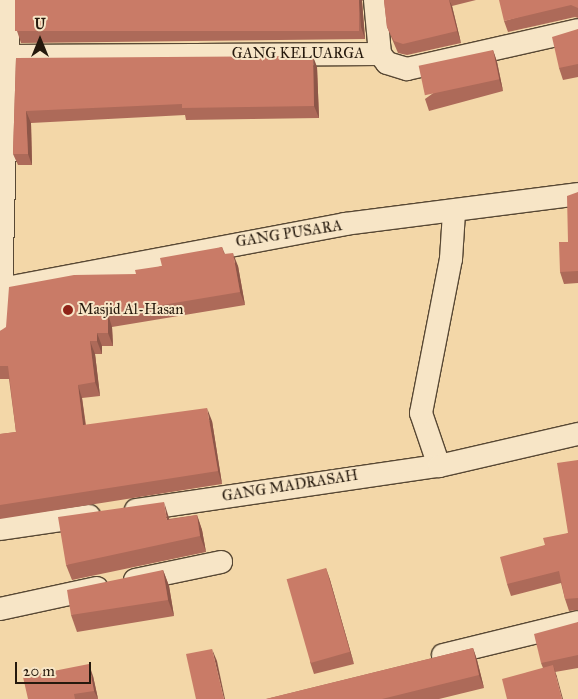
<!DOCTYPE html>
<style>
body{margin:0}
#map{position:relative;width:578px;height:699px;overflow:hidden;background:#f3d7a8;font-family:"IM FELL Great Primer",serif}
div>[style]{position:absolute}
.roads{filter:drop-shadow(1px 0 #584834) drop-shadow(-1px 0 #584834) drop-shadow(0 1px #584834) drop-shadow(0 -1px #584834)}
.street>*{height:22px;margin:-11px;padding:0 11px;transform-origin:11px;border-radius:11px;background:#f7e5c6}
.wall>*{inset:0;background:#ad6a59}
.shaded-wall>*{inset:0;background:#8d5648}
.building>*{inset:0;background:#c97b67;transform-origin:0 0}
.dots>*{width:14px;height:14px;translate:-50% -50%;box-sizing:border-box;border:2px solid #f7e5c6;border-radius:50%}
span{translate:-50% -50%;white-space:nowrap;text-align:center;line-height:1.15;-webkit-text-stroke:4px #f7e5c6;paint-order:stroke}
.street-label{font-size:15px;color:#25190d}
.poi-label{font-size:15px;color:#25190d}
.left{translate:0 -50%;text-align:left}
.north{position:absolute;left:15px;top:15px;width:50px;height:50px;-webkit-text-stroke:4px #f7e5c6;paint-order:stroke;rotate:0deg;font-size:14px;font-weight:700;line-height:20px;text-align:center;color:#25190d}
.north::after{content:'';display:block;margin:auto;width:18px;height:22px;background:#25190d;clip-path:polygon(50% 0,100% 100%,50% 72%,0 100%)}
.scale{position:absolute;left:15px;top:662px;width:76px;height:22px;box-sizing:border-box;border:2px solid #25190d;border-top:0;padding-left:6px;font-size:15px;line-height:18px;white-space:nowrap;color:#25190d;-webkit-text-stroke:4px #f7e5c6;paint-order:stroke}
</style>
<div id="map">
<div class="roads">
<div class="street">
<i style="left:375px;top:0;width:54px;rotate:84.7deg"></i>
<i style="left:8px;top:56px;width:372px;rotate:-0.3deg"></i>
<i style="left:380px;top:54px;width:11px;rotate:52deg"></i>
<i style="left:387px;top:63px;width:21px;rotate:17deg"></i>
<i style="left:407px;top:69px;width:175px;rotate:-12.8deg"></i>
<i style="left:2px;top:289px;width:349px;rotate:-10.7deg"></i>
<i style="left:345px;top:224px;width:235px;rotate:-7.3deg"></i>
<i style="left:0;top:333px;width:333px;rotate:-88.5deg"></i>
<i style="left:439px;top:466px;width:56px;rotate:-108.8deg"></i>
<i style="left:421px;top:413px;width:157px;rotate:-79deg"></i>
<i style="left:451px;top:259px;width:47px;rotate:-86.3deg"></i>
<i style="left:136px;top:510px;width:306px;rotate:-8.3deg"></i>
<i style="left:439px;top:466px;width:143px;rotate:-13deg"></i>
<i style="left:0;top:529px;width:90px;rotate:-8.3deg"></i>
<i style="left:135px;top:580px;width:88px;rotate:-11.8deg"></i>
<i style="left:0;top:609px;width:99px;rotate:-12.2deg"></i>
<i style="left:443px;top:655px;width:139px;rotate:-13.7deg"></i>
</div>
</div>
<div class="wall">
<i style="clip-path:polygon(384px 0,476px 0,452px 6px,461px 43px,407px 55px,398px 53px,392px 39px,387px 27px)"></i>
<i style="clip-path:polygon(578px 0,578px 18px,575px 17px,508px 32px,504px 21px)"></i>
<i style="clip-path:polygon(362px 1px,365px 39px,21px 43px,17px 31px)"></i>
<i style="clip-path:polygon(578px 29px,578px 77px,563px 80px,559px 68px)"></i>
<i style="clip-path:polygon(493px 50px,497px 62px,503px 91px,429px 111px,425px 99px)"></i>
<i style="clip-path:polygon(16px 58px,317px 67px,319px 118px,186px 120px,185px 115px,31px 123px,32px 165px,18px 165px,13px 154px)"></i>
<i style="clip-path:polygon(578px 192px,578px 283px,564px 284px,560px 272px,568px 242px)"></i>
<i style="clip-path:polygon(222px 247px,225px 254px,238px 266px,245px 305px,112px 327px,113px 346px,102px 346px,102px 354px,95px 354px,100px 396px,82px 398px,86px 425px,212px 421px,222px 484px,0 519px,0 434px,16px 432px,9px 379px,0 379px,0 331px,136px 274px)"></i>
<i style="clip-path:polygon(578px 460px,578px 610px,569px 611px,565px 599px,561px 583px,511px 596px,507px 584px,545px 545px,568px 533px)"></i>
<i style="clip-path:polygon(197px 515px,202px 530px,206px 552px,72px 580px,66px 565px,169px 519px)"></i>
<i style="clip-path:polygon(326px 568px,330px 580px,354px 664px,314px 674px,310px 662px)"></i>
<i style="clip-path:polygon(163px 570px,169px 586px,174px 616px,77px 632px,71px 615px)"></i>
<i style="clip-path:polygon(578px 622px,578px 668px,555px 672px,557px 677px,543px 668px,541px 663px)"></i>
<i style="clip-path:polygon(473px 648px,477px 660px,484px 688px,439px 699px,266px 699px)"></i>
<i style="clip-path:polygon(93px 676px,98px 699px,28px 699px)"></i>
</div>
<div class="shaded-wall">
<i style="clip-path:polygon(359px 0,363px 0,362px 1px,365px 39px,361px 27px)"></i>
<i style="clip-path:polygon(449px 0,452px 6px,461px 43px,457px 31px)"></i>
<i style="clip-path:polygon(493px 50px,497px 62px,503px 91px,499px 79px)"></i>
<i style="clip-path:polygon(313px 56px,317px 67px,319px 118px,314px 106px)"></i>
<i style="clip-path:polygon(26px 111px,31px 123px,32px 165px,28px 154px)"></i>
<i style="clip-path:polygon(233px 253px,238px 266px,245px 305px,240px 292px)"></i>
<i style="clip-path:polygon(108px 314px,112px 327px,113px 346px,108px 333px)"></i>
<i style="clip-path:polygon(97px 333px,102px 346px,102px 354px,97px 341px)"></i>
<i style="clip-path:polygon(90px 341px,95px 354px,100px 396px,95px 382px)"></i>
<i style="clip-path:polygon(78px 385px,82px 398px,87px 438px,83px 425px)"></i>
<i style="clip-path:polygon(207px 408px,212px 421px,222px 484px,218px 471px)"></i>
<i style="clip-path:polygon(164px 502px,169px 518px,172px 536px,167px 520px)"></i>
<i style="clip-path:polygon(197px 515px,202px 530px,206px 552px,200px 536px)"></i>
<i style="clip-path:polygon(326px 568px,330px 580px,354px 664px,350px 652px)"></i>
<i style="clip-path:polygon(163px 570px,169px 586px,174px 616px,168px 600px)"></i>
<i style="clip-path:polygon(473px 648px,477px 660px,484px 688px,479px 675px)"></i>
<i style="clip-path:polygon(212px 649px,217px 661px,225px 699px,224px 699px)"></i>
<i style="clip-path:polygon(89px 664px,93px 676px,98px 699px,94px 691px)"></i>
<i style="clip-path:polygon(553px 665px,557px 677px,563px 699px,562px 699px)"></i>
</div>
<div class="building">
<i style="left:15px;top:0;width:344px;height:31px"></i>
<i style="clip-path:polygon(384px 0,449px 0,457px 31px,403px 44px,394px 41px,387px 27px)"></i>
<i style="clip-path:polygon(499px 0,578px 0,578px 8px,571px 5px,504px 21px)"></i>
<i style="clip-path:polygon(578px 29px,578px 64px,559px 68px,552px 37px)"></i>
<i style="left:493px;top:50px;width:30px;height:76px;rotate:78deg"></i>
<i style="clip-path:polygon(313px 56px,314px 106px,182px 108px,182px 104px,26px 111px,28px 154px,13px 154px,16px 58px)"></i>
<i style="clip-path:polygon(578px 192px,578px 271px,560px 272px,559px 242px,568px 242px,567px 196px)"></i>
<i style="clip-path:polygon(222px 247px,224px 254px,233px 253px,240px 292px,108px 314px,108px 333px,97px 333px,97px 341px,90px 341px,95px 382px,78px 385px,83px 425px,207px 408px,218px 471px,0 505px,0 434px,16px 432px,8px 366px,0 366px,0 331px,6px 327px,9px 287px,74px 275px,136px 274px,135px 270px,162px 266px,160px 258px)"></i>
<i style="clip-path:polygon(578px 460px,578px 598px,565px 599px,559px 571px,507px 584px,500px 557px,545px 545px,543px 538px,568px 533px,557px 463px)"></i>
<i style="clip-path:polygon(164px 502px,167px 520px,197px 515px,200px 536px,66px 565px,58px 517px)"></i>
<i style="left:326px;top:568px;width:87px;height:41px;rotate:74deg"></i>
<i style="clip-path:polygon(163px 570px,168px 600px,71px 615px,67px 590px)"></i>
<i style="clip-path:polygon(578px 622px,578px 655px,541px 663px,534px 634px)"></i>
<i style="clip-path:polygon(473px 648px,479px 675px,382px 699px,266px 699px)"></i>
<i style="clip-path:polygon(212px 649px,224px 699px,196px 699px,186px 654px)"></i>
<i style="clip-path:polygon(89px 664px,94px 691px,74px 694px,75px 699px,28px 699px,23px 677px)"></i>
<i style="clip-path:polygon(553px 665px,562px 699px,507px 699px,502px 679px)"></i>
</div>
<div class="dots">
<i style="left:68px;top:310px;background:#8f2418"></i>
</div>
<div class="street-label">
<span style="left:298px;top:54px">GANG KELUARGA</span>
<span style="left:289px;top:234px;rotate:-9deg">GANG PUSARA</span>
<span style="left:290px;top:486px;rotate:-9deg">GANG MADRASAH</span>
</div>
<div class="poi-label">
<span class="left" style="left:78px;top:310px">Masjid Al-Hasan</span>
</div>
<div class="north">U</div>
<div class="scale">20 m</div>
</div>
